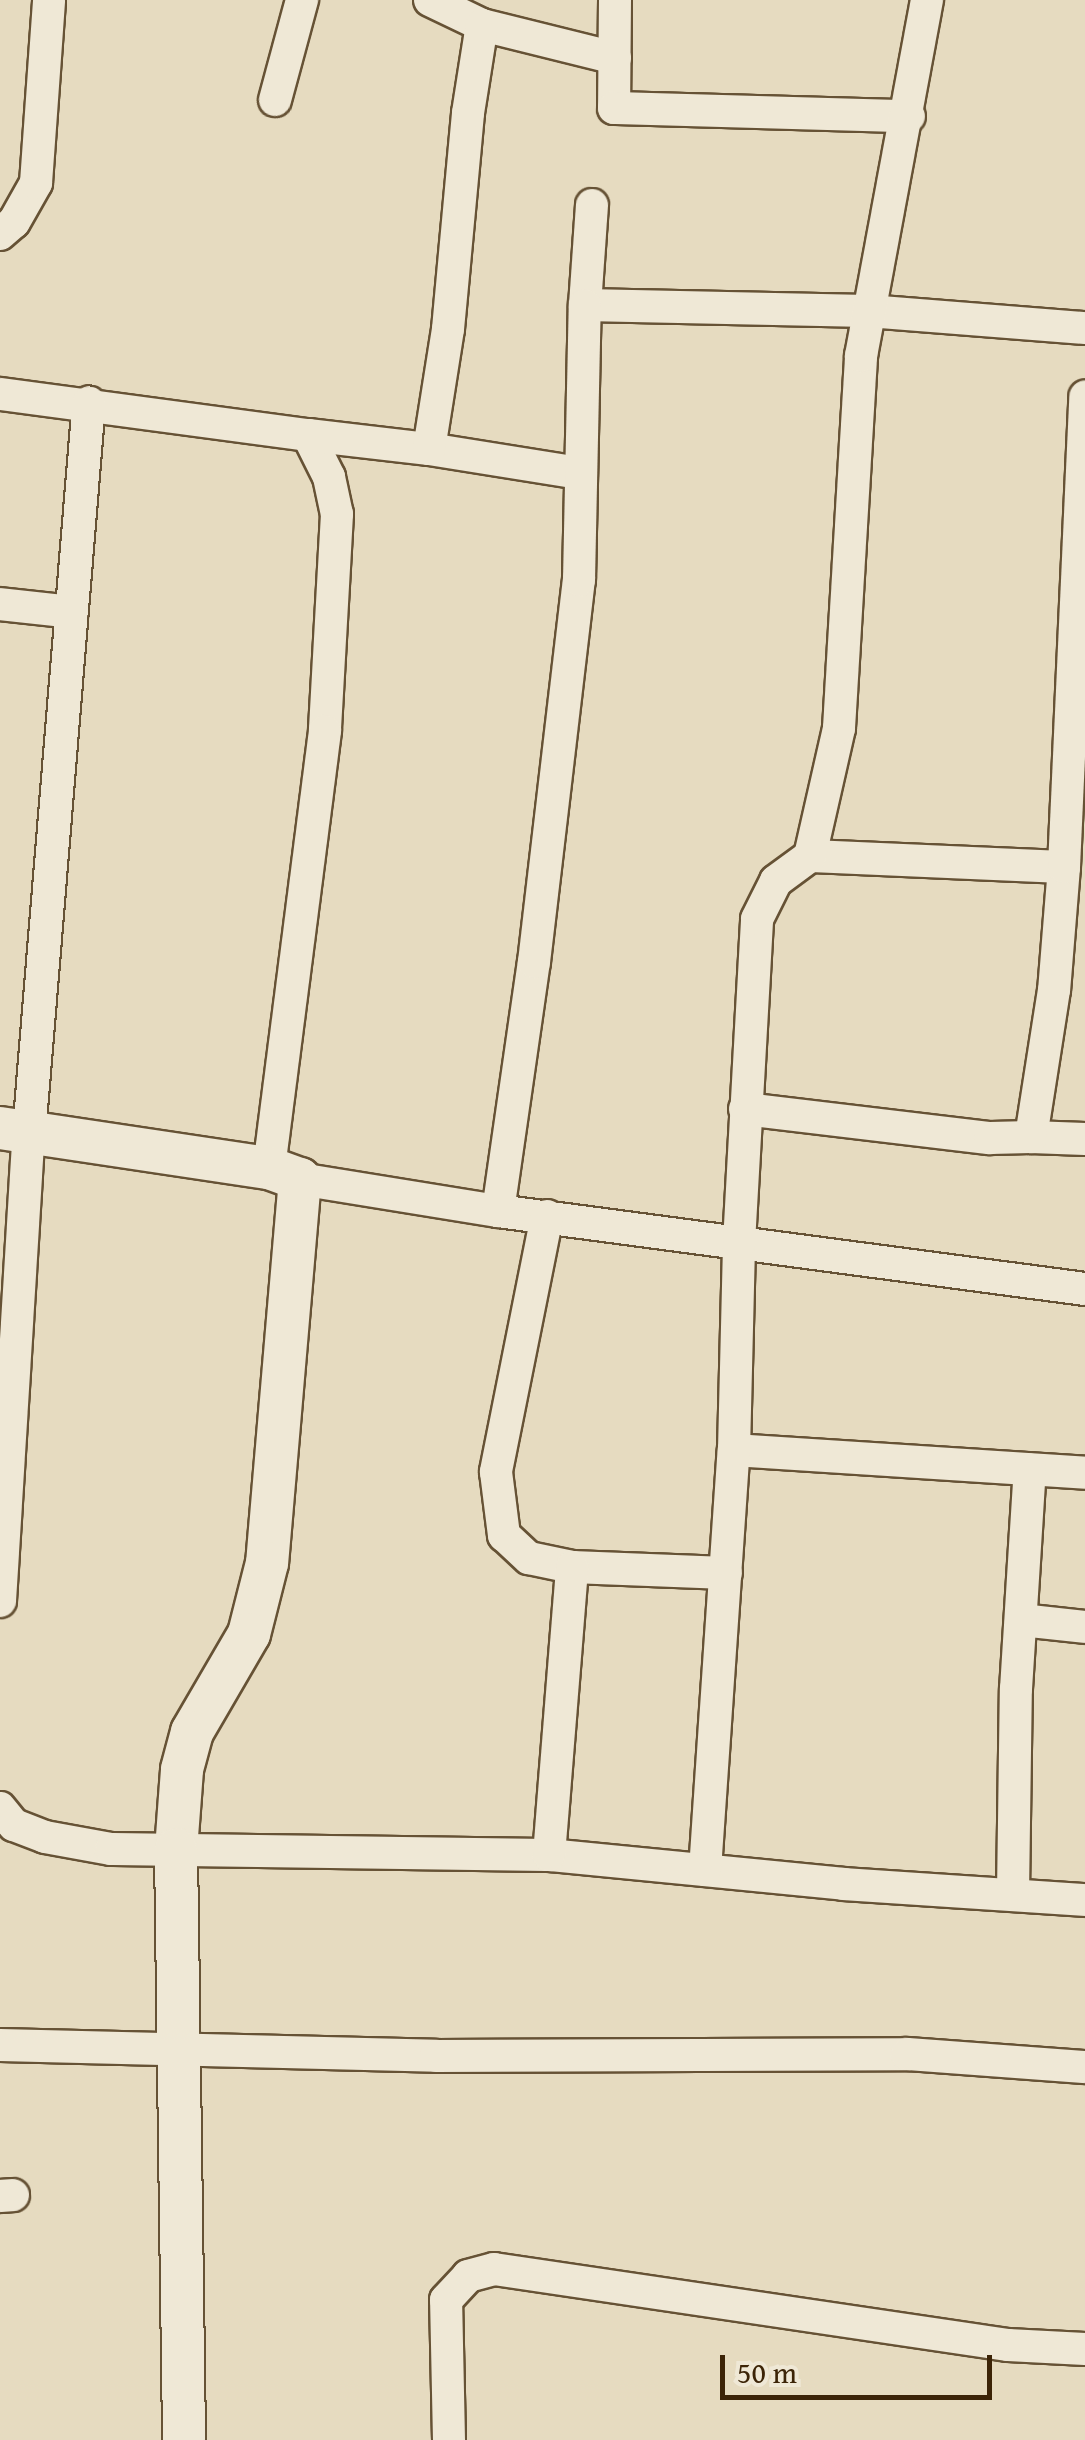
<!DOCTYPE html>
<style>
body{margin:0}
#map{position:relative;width:1085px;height:2440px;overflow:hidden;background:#e6dbc0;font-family:"Gentium Book Plus",serif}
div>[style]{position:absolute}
.roads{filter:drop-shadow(2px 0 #665235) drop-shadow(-2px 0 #665235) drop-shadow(0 2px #665235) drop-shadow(0 -2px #665235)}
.minor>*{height:32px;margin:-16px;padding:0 16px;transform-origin:16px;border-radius:16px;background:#efe8d6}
.tertiary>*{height:42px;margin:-21px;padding:0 21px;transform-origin:21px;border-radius:21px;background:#efe8d6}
span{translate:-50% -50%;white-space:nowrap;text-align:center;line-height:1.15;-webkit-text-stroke:8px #efe8d6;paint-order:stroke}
.scale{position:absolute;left:720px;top:2355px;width:272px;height:45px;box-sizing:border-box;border:5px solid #3c2407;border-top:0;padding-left:12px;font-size:30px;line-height:35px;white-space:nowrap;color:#3c2407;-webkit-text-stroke:8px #efe8d6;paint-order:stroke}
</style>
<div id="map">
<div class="roads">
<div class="minor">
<i style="left:430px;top:0;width:58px;rotate:25.7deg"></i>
<i style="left:482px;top:25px;width:137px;rotate:13.9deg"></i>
<i style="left:615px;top:0;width:108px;rotate:90.5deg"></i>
<i style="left:614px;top:108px;width:295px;rotate:1.6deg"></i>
<i style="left:275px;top:100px;width:104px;rotate:-74.9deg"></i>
<i style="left:592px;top:205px;width:100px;rotate:94deg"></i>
<i style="left:585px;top:305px;width:283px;rotate:1.2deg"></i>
<i style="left:868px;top:311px;width:218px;rotate:4.5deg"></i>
<i style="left:0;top:234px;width:18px;rotate:-41deg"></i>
<i style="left:14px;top:222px;width:45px;rotate:-60.6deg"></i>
<i style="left:36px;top:183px;width:183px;rotate:-85.9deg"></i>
<i style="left:0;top:394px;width:311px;rotate:7.6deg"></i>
<i style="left:308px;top:435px;width:47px;rotate:63.4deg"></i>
<i style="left:329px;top:477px;width:38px;rotate:78deg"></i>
<i style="left:337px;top:514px;width:217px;rotate:93.2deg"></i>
<i style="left:325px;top:731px;width:441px;rotate:97.3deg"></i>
<i style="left:308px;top:435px;width:122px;rotate:6.6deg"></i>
<i style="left:429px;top:449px;width:152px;rotate:9.1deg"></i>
<i style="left:429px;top:449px;width:121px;rotate:-81deg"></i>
<i style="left:448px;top:329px;width:217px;rotate:-84.7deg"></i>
<i style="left:468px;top:113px;width:89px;rotate:-81deg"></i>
<i style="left:0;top:604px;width:72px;rotate:6.3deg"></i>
<i style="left:810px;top:856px;width:254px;rotate:2.5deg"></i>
<i style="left:1064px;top:867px;width:123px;rotate:94.6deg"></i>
<i style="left:1054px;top:990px;width:149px;rotate:98.9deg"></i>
<i style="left:1031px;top:1137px;width:54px;rotate:2.1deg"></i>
<i style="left:1064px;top:867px;width:471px;rotate:-87.4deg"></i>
<i style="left:745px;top:1109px;width:247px;rotate:6.8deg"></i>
<i style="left:990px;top:1138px;width:41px;rotate:-1.4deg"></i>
<i style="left:300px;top:1179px;width:201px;rotate:9.2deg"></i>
<i style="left:498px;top:1211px;width:592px;rotate:7.57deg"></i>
<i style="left:498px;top:1211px;width:252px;rotate:-81.8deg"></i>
<i style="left:534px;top:962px;width:385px;rotate:-83.3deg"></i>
<i style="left:579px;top:580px;width:275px;rotate:-88.8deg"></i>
<i style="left:547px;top:1216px;width:261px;rotate:101.3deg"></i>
<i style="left:496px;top:1472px;width:64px;rotate:82.8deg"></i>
<i style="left:504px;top:1535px;width:34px;rotate:43deg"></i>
<i style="left:529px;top:1558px;width:44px;rotate:11.8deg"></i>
<i style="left:572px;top:1567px;width:154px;rotate:2.2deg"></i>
<i style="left:734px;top:1450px;width:352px;rotate:3.7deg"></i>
<i style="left:0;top:1601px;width:469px;rotate:-86.5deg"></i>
<i style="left:29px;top:1133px;width:733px;rotate:-85.31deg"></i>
<i style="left:1021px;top:1620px;width:64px;rotate:6.2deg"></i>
<i style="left:0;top:1808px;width:22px;rotate:51deg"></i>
<i style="left:14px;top:1825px;width:33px;rotate:21deg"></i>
<i style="left:45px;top:1837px;width:67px;rotate:10.3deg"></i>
<i style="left:111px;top:1849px;width:438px;rotate:0.8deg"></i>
<i style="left:549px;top:1855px;width:296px;rotate:5.6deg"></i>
<i style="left:844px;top:1884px;width:242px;rotate:3.8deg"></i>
<i style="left:549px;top:1855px;width:289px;rotate:-85.4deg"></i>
<i style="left:705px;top:1870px;width:421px;rotate:-86.1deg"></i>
<i style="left:734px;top:1450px;width:207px;rotate:-88.6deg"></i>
<i style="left:739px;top:1243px;width:324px;rotate:-86.8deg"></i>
<i style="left:757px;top:919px;width:42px;rotate:-63.4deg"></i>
<i style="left:776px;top:881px;width:42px;rotate:-36.3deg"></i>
<i style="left:810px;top:856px;width:131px;rotate:-77.2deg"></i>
<i style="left:839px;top:728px;width:373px;rotate:-86.6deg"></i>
<i style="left:861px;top:356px;width:362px;rotate:-79.5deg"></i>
<i style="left:1013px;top:1894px;width:205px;rotate:-89.2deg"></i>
<i style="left:1016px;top:1689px;width:220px;rotate:-86.4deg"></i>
<i style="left:0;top:2045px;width:436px;rotate:1.4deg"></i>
<i style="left:436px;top:2056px;width:471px;rotate:-0.2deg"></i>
<i style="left:907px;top:2054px;width:178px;rotate:4.2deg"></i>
<i style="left:0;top:2196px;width:13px;rotate:-4deg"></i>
<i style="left:449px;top:2440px;width:140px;rotate:-91.2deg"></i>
<i style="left:446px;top:2300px;width:33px;rotate:-47deg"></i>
<i style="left:468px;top:2276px;width:27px;rotate:-15deg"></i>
<i style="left:494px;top:2269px;width:520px;rotate:8.41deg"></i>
<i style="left:1008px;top:2345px;width:77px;rotate:3deg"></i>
</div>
<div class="tertiary">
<i style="left:0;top:1128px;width:272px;rotate:8.5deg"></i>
<i style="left:269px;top:1168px;width:33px;rotate:20deg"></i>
<i style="left:300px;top:1179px;width:385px;rotate:94.9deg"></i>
<i style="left:267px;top:1563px;width:73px;rotate:104.2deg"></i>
<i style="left:249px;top:1634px;width:113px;rotate:120.2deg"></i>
<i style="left:192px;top:1732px;width:39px;rotate:105deg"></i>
<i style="left:182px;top:1770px;width:79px;rotate:94.3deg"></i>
<i style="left:176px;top:1849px;width:591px;rotate:89.22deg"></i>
</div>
</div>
<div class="scale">50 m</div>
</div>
